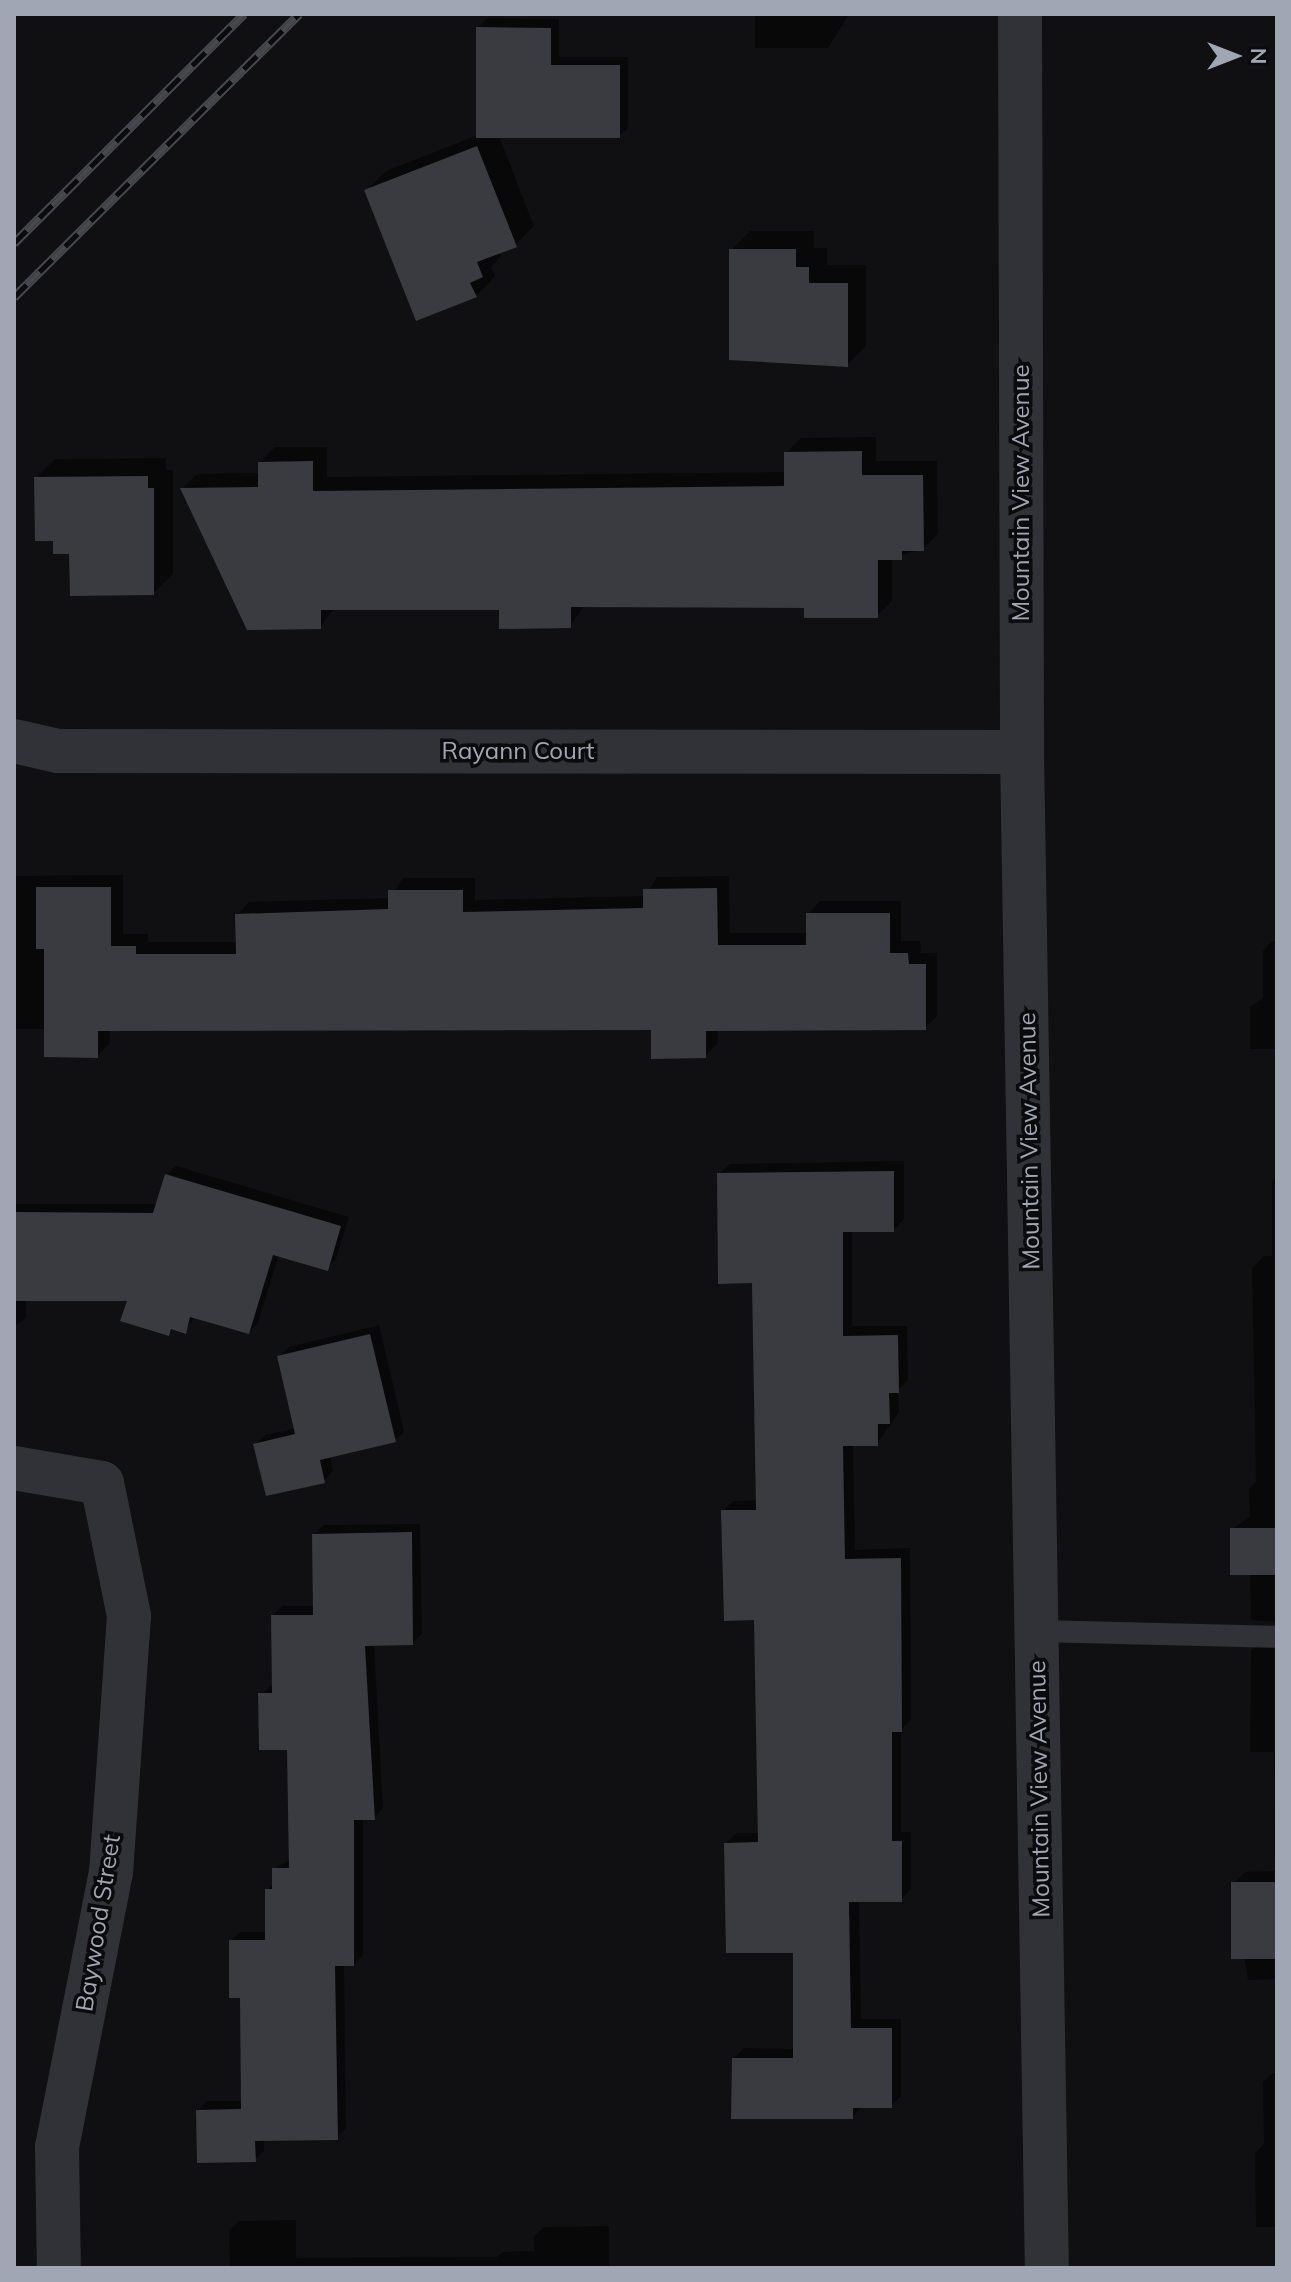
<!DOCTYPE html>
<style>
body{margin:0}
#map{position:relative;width:1291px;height:2282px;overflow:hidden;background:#101012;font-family:Mulish,sans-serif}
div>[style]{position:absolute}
.shadow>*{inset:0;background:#0007}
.building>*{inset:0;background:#3a3b40;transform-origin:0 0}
.lane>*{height:22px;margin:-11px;padding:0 11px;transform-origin:11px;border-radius:11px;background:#313237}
.street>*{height:44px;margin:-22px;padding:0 22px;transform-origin:22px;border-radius:22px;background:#313237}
.rail>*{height:9px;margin-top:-4.5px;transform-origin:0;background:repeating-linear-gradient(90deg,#0b0b0d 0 18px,#46484e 0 36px);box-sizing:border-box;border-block:2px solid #46484e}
span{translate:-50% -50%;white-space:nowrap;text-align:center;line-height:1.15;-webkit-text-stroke:7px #0b0b0d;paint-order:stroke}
.street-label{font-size:24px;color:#a0a6b4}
.frame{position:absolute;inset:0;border:16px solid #a0a6b4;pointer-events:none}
.north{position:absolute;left:1195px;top:16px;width:80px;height:80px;-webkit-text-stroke:6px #0b0b0d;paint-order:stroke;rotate:90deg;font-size:22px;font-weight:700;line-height:32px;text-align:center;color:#a0a6b4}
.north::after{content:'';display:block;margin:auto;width:28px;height:36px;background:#a0a6b4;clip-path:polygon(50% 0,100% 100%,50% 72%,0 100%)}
</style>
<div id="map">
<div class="shadow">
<i style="clip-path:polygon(755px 14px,848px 14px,848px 16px,828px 48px,755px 48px)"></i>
<i style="clip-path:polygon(487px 18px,559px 19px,559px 57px,628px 57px,628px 127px,619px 136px,499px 136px,534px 226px,515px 245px,499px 251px,501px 256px,491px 267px,495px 276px,476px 296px,367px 190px,386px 171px,478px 135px,478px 28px)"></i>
<i style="clip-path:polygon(750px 231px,814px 231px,814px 248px,827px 248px,827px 265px,866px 265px,866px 346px,847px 365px,731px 250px)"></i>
<i style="clip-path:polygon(876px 437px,876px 461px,937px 461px,938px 534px,923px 549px,892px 558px,892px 601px,877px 616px,806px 606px,585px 605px,570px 626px,501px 608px,335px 608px,320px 627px,183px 488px,197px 474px,260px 473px,260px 462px,275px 447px,327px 447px,327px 477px,786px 472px,786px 453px,801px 438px)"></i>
<i style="clip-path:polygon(166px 458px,166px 470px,173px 470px,173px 574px,154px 593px,55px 539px,36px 478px,55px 459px)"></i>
<i style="clip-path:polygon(123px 875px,123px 934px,148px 934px,148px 942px,237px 942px,237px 915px,249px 902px,390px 898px,403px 878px,475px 878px,475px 900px,645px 896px,657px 877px,729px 876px,730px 933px,808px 933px,808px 914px,820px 901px,901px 901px,901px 941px,920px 941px,921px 953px,937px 953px,937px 1016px,925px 1028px,718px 1029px,718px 1043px,705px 1056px,652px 1028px,110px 1029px,110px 1043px,97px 1056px,46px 1029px,14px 1029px,14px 876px)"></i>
<i style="clip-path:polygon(1272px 941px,1277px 941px,1277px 1049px,1250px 1049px,1250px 1007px,1263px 998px,1263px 951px)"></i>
<i style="clip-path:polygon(904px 1161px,904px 1219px,893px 1230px,852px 1230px,852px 1326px,907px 1326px,908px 1380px,898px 1390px,899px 1412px,877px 1444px,853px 1444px,855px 1550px,910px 1548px,911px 1720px,901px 1730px,901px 1832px,911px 1832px,911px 1889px,901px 1900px,859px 1900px,861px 2019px,901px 2019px,901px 2096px,891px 2106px,863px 2106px,852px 2117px,734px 2058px,744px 2048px,795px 2049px,795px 1951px,726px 1843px,736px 1833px,760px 1833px,756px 1618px,723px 1511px,733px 1501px,758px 1500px,754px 1281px,719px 1174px,730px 1164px)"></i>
<i style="clip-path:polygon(176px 1166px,349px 1217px,336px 1259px,327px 1268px,279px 1254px,258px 1323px,249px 1332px,196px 1316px,185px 1331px,174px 1328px,169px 1334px,129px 1299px,26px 1299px,26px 1318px,14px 1327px,14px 1204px,158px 1204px,166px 1175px)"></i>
<i style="clip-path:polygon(1277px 1176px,1277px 1622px,1251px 1620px,1250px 1572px,1232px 1529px,1250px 1517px,1249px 1489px,1256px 1482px,1252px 1268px,1264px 1256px,1272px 1256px,1272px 1181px)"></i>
<i style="clip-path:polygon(379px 1325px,404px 1431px,395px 1440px,330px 1455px,333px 1471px,324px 1481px,255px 1445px,265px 1435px,296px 1428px,279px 1356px,289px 1347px)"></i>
<i style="clip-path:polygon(420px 1524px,422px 1634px,412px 1643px,374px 1644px,383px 1808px,374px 1818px,363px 1818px,363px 1955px,354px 1964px,344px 1964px,346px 2128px,337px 2138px,264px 2139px,264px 2151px,255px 2160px,198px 2111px,207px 2101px,243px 2101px,242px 1996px,231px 1941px,240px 1932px,267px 1932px,267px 1890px,274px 1883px,274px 1869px,291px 1859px,289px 1748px,260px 1694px,274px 1684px,273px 1615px,282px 1606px,315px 1606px,314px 1535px,323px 1525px)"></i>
<i style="clip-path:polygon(1263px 1639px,1277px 1639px,1277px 1979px,1248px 1980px,1233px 1884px,1245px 1872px,1275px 1871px,1274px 1752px,1250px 1752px,1251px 1651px)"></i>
<i style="clip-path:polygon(1272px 2073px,1277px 2073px,1277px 2227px,1256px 2227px,1255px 2153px,1264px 2144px,1263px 2082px)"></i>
<i style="clip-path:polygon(296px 2220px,296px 2258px,497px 2257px,502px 2252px,534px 2251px,534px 2236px,544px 2227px,609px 2226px,609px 2268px,230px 2268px,229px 2230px,239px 2221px)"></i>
</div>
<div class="building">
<i style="clip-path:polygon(476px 27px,551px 28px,551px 65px,620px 65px,620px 138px,476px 138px)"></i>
<i style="clip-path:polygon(477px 146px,517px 247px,477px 262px,483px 277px,470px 283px,477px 297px,416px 321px,364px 190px)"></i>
<i style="clip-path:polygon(729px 249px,796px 249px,796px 267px,809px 267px,809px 283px,848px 283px,848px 367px,729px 360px)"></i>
<i style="clip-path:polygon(862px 451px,862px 475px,923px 475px,924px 551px,902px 551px,902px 560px,878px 560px,878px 618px,804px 618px,804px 608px,571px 607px,571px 628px,499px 629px,499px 610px,321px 610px,321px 629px,247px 630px,180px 488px,258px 487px,258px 462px,313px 461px,313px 491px,784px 486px,784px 452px)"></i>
<i style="clip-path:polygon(148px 476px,148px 488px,154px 488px,154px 595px,70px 596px,69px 554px,53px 554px,53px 541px,35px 541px,34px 477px)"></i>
<i style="clip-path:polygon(36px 887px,111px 887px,111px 946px,136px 946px,136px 954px,236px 954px,235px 914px,388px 909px,388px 890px,463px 890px,463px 912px,643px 908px,643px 889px,717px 888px,718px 945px,806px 945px,806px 913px,890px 913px,890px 953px,908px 953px,909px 964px,926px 964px,926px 1030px,706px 1031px,706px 1058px,651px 1059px,651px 1030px,98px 1031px,98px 1058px,44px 1057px,44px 949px,36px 949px)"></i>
<i style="clip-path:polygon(894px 1171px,894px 1232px,843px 1232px,843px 1336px,898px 1335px,899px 1393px,889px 1393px,890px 1424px,878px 1424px,878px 1446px,843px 1446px,845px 1559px,901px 1558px,902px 1732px,892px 1732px,892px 1841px,902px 1841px,902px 1902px,849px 1902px,851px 2028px,892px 2028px,892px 2108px,853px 2108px,853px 2119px,731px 2119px,732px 2058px,793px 2058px,793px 1953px,726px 1953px,724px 1843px,758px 1842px,754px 1620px,724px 1621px,721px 1510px,756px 1510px,752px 1283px,718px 1284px,717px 1173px)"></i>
<i style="clip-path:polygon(165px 1174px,341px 1226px,328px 1271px,273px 1255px,249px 1334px,190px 1317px,186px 1334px,171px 1329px,169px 1336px,120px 1321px,127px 1301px,14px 1301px,14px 1212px,153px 1213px)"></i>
<i style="clip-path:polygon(370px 1334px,396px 1442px,320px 1460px,325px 1483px,266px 1496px,253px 1444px,295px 1434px,277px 1356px)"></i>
<i style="left:1230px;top:1528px;width:47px;height:47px"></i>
<i style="clip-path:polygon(412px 1532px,413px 1645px,365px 1646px,375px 1820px,354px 1820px,354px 1966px,335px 1966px,338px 2140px,255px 2141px,256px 2162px,197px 2163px,196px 2110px,241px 2109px,240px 1998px,229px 1998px,229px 1940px,265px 1940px,265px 1889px,272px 1889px,272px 1868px,289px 1868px,287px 1750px,259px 1750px,258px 1693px,272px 1693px,271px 1615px,313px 1615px,312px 1534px)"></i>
<i style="left:1277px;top:1882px;width:77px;height:46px;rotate:90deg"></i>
</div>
<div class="lane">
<i style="left:1037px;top:1631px;width:240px;rotate:1.4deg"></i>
</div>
<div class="street">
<i style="left:1020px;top:14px;width:738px;rotate:89.84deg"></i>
<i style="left:1022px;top:752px;width:1516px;rotate:89.06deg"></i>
<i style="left:14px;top:741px;width:45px;rotate:12.8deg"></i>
<i style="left:58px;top:751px;width:964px;rotate:0.06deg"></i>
<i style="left:14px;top:1468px;width:89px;rotate:9.7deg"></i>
<i style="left:102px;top:1483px;width:136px;rotate:78.5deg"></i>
<i style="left:129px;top:1616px;width:257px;rotate:94deg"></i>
<i style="left:111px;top:1872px;width:280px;rotate:101.1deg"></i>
<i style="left:57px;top:2147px;width:121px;rotate:89.1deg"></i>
</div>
<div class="rail">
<i style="left:14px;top:243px;width:325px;rotate:-44.9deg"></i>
<i style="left:14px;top:297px;width:402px;rotate:-44.8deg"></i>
</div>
<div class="street-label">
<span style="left:1021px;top:493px;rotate:-90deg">Mountain View Avenue</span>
<span style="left:518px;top:751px">Rayann Court</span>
<span style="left:1029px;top:1141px;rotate:-91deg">Mountain View Avenue</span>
<span style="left:1039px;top:1789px;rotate:-91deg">Mountain View Avenue</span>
<span style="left:98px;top:1923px;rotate:-81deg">Baywood Street</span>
</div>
<div class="frame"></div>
<div class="north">N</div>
</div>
